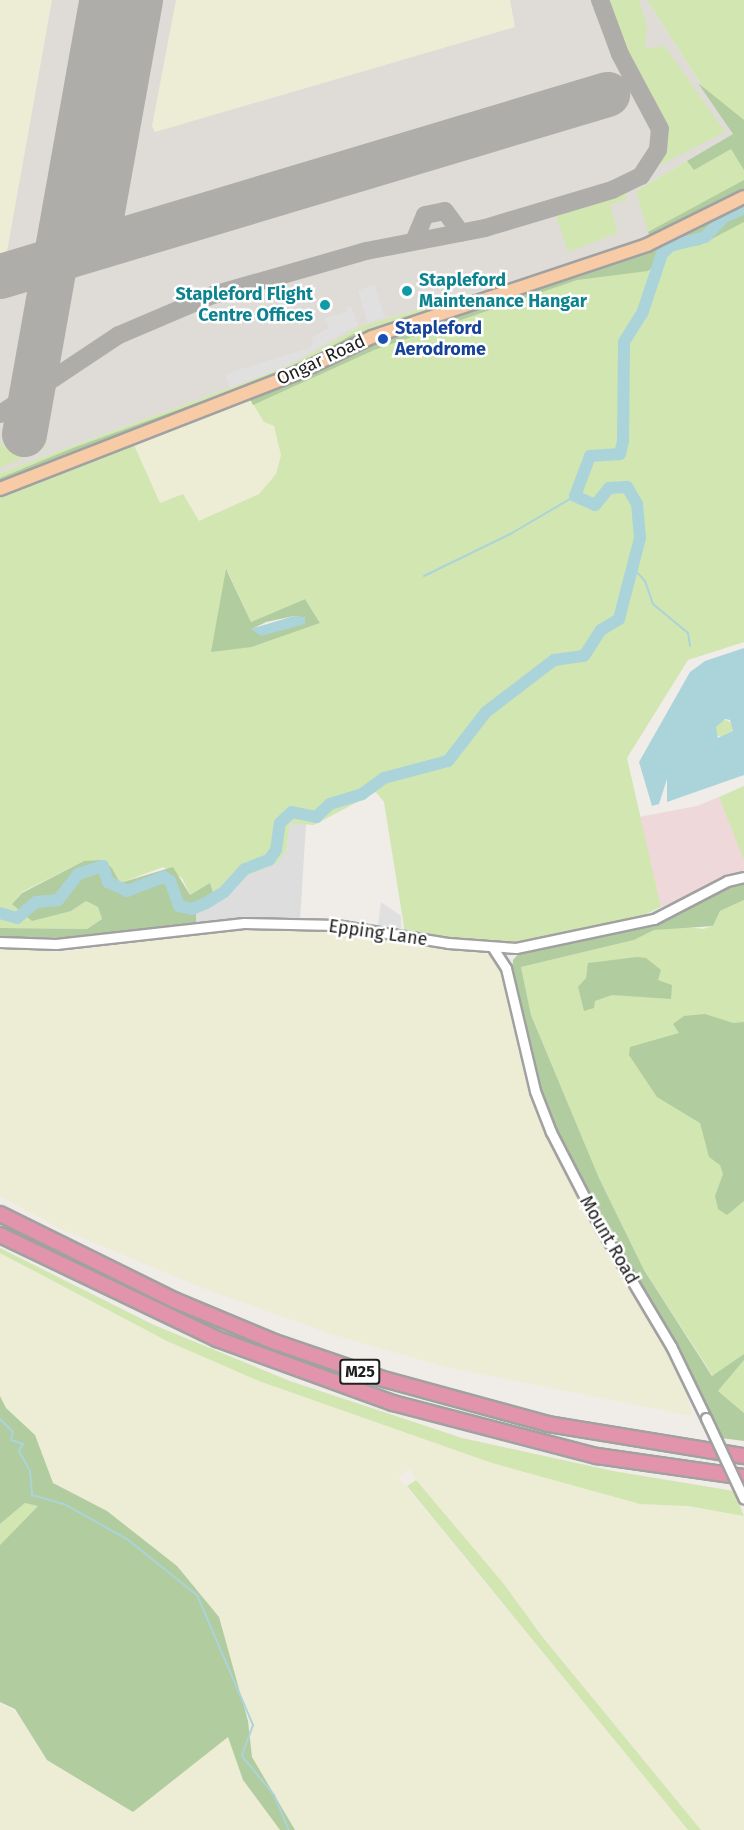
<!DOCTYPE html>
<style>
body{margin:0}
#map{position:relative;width:744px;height:1830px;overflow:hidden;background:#f0ece7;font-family:"Fira Sans",sans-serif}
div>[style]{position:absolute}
.residential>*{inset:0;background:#dedddd}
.commercial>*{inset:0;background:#efd8d9}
.airport>*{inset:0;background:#dfdcd8}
.farmland>*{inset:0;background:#edecd4}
.grass>*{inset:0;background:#d1e6b1}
.round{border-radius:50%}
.forest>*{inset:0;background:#b1cc9f}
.parking>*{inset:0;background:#e0e0e0;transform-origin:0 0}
.water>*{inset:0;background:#abd4da}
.stream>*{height:2px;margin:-1px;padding:0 1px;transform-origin:1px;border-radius:1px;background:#abd4da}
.river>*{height:12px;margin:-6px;padding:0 6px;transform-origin:6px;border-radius:6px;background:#abd4da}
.taxiway>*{height:18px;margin:-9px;padding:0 9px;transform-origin:9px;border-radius:9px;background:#afadaa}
.runway>*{height:45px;margin:-22.5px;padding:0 22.5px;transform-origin:22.5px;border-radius:22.5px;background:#afadaa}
.roads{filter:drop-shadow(2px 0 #a1a1a1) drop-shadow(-2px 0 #a1a1a1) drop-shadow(0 2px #a1a1a1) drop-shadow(0 -2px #a1a1a1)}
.tertiary>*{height:9px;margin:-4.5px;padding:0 4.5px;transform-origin:4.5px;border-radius:4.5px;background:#fff}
.primary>*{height:12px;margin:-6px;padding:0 6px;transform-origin:6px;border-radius:6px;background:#f6cba6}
.motorway>*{height:14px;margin:-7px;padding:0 7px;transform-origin:7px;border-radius:7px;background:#e194ab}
.bridges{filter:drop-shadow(2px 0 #a1a1a1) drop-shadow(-2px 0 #a1a1a1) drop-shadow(0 2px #a1a1a1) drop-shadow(0 -2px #a1a1a1)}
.tertiary-bridge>*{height:9px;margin:-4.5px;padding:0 4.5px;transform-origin:4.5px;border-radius:4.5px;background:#fff}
.dots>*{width:16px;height:16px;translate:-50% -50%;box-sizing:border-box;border:3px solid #fff;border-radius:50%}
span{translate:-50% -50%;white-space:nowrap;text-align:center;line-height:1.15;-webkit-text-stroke:5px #fff;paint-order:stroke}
.shield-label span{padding:2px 4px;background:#fff;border:2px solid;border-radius:4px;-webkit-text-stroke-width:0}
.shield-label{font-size:16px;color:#202020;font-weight:700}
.culture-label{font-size:18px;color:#0d838f;font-weight:700}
.left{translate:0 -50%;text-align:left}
.right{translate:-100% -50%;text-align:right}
.transit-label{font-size:18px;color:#164399;font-weight:700}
.street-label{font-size:18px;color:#202020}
</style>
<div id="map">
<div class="residential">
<i style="clip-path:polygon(290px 823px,306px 823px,300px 921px,196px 923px,196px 912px,225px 898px,246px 876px,286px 851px)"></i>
</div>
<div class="commercial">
<i style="clip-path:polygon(719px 797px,744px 858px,744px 873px,661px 907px,639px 817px,697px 806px)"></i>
</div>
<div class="airport">
<i style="clip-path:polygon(0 0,647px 0,733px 134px,636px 191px,650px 236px,508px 284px,361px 326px,288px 366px,0 473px)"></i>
</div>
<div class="farmland">
<i style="clip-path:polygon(0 0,52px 0,6px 257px,0 259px)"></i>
<i style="clip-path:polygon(176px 0,510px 0,515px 27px,155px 132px,152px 126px)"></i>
<i style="clip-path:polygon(250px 399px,274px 426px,281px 455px,276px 474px,259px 494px,199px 521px,160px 503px,134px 445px,144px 437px)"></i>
<i style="clip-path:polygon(335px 928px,492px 955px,500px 968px,535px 1112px,618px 1270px,684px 1382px,692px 1416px,446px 1367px,331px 1334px,200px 1287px,57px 1227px,0 1196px,0 948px,62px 952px,213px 932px)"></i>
<i style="clip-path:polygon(0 1253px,167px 1341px,492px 1463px,640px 1504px,688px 1506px,744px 1516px,744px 1830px,701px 1830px,416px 1480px,411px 1468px,398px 1477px,688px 1830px,295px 1830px,252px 1757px,248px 1721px,219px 1617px,177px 1566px,107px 1511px,52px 1482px,35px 1435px,6px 1408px,0 1396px)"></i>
<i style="clip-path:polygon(0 1703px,16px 1712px,47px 1760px,228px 1736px,243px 1780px,280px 1830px,0 1830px)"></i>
</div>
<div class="grass">
<i style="clip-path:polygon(605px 0,639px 0,647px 26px,645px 49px,665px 46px,725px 132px,656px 167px,665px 148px,666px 129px,645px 81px,616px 32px)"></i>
<i style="clip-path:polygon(evenodd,647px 0,744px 0,744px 642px,688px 660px,627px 758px,661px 907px,635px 919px,507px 944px,405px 933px,384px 802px,376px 792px,314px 825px,290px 823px,286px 851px,277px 863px,246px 876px,216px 902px,210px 884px,190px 895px,182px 878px,163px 867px,120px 883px,112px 868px,84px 861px,22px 892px,12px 904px,71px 911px,86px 901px,98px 907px,102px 919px,87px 929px,0 928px,0 473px,288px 366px,361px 326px,508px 284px,649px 236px,636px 191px,733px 134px,647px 0,250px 399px,264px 422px,274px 426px,281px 455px,276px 474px,259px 494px,199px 521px,183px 494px,160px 503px,134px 445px,144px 437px,250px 399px,647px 0,227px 570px,251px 622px,305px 599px,320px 623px,252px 647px,227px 570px)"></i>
<i style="clip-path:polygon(625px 194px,627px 199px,610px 205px,618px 233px,568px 252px,556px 216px)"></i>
<i style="clip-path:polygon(0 423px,1px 446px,48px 447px,0 468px)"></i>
<i class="round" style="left:715px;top:720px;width:18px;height:18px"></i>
<i style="clip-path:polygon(744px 786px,744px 858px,743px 858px,719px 797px)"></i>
<i style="clip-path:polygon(744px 900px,744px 1354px,713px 1376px,644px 1270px,599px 1178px,531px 1015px,521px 967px,634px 940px,654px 930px,680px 926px,703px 929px,713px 926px,720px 911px)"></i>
<i style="clip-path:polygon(0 1248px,154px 1325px,290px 1381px,462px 1438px,613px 1471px,734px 1491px,744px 1516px,688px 1506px,640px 1504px,492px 1463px,259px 1381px,167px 1341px,0 1253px)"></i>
<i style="clip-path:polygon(744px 1360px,744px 1413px,718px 1391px)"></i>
<i style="clip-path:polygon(416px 1480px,503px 1583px,541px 1635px,701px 1830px,688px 1830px,407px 1486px)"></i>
<i style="clip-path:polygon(25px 1503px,39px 1505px,0 1545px,0 1524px)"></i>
</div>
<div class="forest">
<i style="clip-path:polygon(698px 83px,744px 120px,744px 170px,731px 149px,694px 170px,687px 161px,733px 134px)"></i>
<i style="clip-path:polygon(744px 180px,744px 193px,651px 238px,648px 232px)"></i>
<i style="clip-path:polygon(744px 203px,744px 222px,700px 245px,673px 250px,648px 271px,577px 280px,374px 350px,253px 405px,250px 399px,372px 344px,612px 264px,677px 238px)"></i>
<i style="clip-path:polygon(357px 332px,364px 335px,301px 368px,0 482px,0 478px,73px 448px,293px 368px)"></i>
<i style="clip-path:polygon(evenodd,226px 569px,251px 622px,305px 599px,320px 623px,252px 647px,211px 652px,226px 569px,294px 616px,305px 618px,252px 629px,266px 622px,294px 616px)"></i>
<i style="clip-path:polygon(102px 860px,112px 868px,120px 883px,173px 867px,190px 895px,210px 883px,216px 902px,196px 912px,196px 923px,74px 938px,0 937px,0 928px,87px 929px,102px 919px,98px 907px,86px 901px,71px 911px,32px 921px,12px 904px,22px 893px,84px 861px)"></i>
<i style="clip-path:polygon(744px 879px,744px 900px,720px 911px,713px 926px,654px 930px,634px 940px,521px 967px,531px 1015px,599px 1178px,644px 1270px,712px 1376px,744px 1354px,744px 1360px,718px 1391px,744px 1413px,744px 1441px,721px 1438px,544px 1106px,512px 972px,513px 960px,522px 950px,638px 929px)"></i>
<i style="clip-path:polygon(637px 957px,646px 958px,661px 970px,658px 980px,672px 985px,671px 999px,612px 995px,595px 1001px,594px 1008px,584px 1011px,578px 987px,586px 978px,588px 963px)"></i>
<i style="clip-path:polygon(705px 1014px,733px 1023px,744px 1022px,744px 1201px,727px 1215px,718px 1209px,715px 1196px,723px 1174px,720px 1165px,709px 1157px,700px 1123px,657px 1097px,629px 1055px,630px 1047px,679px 1033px,673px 1024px,684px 1016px)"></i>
<i style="clip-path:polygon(0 1396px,6px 1408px,35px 1435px,53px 1483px,107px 1511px,177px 1566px,219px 1617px,248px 1721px,252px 1757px,295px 1830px,280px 1830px,243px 1780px,228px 1737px,133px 1812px,47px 1760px,15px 1709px,0 1702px,0 1545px,38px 1506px,25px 1503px,0 1524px)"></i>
</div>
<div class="parking">
<i style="left:375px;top:285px;width:34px;height:18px;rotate:73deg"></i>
<i style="clip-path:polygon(351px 306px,358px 325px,288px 365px,230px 388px,225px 374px,309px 348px,313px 344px,311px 338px,329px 328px,325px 318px,347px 312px,346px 307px)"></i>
<i style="clip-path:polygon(381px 902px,401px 916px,401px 928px,378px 925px)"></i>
</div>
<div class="water">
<i style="clip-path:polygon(294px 616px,305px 617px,305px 624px,261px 636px,251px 629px)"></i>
<i style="clip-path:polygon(evenodd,744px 648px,744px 775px,667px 802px,667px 779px,659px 804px,652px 806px,639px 762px,690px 672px,705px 661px,744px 648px,725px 719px,730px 720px,733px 731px,718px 738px,716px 727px,725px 719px)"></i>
</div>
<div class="stream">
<i style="left:632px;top:567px;width:19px;rotate:47deg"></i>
<i style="left:645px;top:581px;width:24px;rotate:71deg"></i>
<i style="left:653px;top:604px;width:45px;rotate:39.6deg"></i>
<i style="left:688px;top:633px;width:13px;rotate:81deg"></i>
<i style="left:424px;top:576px;width:98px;rotate:-26deg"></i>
<i style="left:512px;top:533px;width:73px;rotate:-30.4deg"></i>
<i style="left:0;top:1419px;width:18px;rotate:45deg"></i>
<i style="left:13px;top:1432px;width:8px;rotate:104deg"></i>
<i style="left:11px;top:1440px;width:13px;rotate:18deg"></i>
<i style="left:23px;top:1444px;width:8px;rotate:120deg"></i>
<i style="left:19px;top:1451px;width:23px;rotate:61deg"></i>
<i style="left:30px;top:1471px;width:24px;rotate:85deg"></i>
<i style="left:32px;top:1495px;width:33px;rotate:16deg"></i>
<i style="left:64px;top:1504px;width:72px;rotate:29.1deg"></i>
<i style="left:127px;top:1539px;width:90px;rotate:38.7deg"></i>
<i style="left:197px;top:1595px;width:142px;rotate:66.7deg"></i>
<i style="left:253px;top:1725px;width:33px;rotate:110deg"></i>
<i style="left:242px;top:1756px;width:50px;rotate:50.6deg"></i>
<i style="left:274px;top:1795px;width:38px;rotate:67deg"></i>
</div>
<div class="river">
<i style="left:0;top:913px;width:18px;rotate:16deg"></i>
<i style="left:17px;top:918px;width:25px;rotate:-40deg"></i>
<i style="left:36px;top:902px;width:22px;rotate:-5deg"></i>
<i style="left:58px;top:900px;width:33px;rotate:-52deg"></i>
<i style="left:78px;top:874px;width:26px;rotate:-18deg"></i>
<i style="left:103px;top:866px;width:17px;rotate:73deg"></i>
<i style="left:108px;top:882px;width:21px;rotate:25deg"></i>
<i style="left:127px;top:891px;width:40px;rotate:-21deg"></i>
<i style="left:164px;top:877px;width:7px;rotate:34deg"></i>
<i style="left:170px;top:881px;width:27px;rotate:70deg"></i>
<i style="left:179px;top:906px;width:13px;rotate:13deg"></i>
<i style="left:192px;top:909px;width:15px;rotate:-23deg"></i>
<i style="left:206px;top:903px;width:21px;rotate:-31deg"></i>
<i style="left:224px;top:892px;width:31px;rotate:-48deg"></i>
<i style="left:245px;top:869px;width:26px;rotate:-21deg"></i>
<i style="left:269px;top:860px;width:12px;rotate:-55deg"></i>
<i style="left:276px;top:850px;width:27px;rotate:-82deg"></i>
<i style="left:280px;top:823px;width:16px;rotate:-43deg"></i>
<i style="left:292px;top:812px;width:25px;rotate:12deg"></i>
<i style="left:316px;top:817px;width:19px;rotate:-43deg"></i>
<i style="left:330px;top:804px;width:34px;rotate:-17deg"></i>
<i style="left:362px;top:794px;width:27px;rotate:-36deg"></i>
<i style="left:384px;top:778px;width:66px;rotate:-14.9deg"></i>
<i style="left:448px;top:761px;width:62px;rotate:-52.2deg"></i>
<i style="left:486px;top:712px;width:86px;rotate:-37.4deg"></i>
<i style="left:554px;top:660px;width:30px;rotate:-8deg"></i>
<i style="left:584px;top:656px;width:31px;rotate:-57deg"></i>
<i style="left:601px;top:630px;width:21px;rotate:-31deg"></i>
<i style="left:619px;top:619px;width:84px;rotate:-75.5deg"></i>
<i style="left:640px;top:538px;width:34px;rotate:-95deg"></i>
<i style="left:637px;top:504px;width:20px;rotate:-120deg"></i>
<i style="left:627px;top:487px;width:18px;rotate:177deg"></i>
<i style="left:609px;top:488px;width:22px;rotate:129deg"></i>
<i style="left:595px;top:505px;width:22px;rotate:-156deg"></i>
<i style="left:575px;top:496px;width:43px;rotate:-69.4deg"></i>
<i style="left:590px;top:456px;width:30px;rotate:-4deg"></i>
<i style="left:620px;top:454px;width:13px;rotate:-77deg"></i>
<i style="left:623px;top:441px;width:99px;rotate:-89.4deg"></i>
<i style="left:624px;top:342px;width:36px;rotate:-58deg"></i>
<i style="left:643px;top:311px;width:60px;rotate:-71.6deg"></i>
<i style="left:662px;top:254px;width:11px;rotate:-45deg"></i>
<i style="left:670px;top:246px;width:36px;rotate:-14deg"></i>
<i style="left:705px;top:237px;width:28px;rotate:-46deg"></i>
<i style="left:724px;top:217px;width:22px;rotate:-24deg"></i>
</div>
<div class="taxiway">
<i style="left:414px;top:241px;width:28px;rotate:-67deg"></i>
<i style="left:425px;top:215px;width:20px;rotate:-11deg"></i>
<i style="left:445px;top:211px;width:27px;rotate:54deg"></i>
<i style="left:34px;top:370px;width:9px;rotate:63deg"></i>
<i style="left:38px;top:378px;width:9px;rotate:27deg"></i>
<i style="left:46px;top:382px;width:13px;rotate:-29deg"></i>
<i style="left:0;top:414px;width:143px;rotate:-33.6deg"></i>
<i style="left:119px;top:335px;width:102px;rotate:-23.1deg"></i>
<i style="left:213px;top:295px;width:159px;rotate:-16deg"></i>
<i style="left:366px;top:251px;width:121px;rotate:-10.9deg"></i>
<i style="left:485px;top:228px;width:133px;rotate:-16.7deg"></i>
<i style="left:612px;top:190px;width:32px;rotate:-26deg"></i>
<i style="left:641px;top:176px;width:31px;rotate:-57deg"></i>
<i style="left:658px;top:150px;width:21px;rotate:-85deg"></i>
<i style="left:660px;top:129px;width:85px;rotate:-118.1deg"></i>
<i style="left:620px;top:54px;width:58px;rotate:-110.3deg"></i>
</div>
<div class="runway">
<i style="left:97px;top:239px;width:243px;rotate:-79.8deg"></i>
<i style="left:0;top:276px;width:634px;rotate:-16.69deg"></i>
<i style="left:24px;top:434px;width:441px;rotate:-79.9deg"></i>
</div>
<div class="roads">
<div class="tertiary">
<i style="left:0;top:942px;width:56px;rotate:2deg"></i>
<i style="left:56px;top:944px;width:189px;rotate:-6.4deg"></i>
<i style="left:244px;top:923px;width:92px;rotate:1.2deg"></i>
<i style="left:336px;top:925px;width:113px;rotate:9.1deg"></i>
<i style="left:448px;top:943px;width:68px;rotate:4.2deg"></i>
<i style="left:516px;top:948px;width:141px;rotate:-11.9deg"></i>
<i style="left:654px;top:919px;width:82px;rotate:-27.5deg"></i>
<i style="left:727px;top:881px;width:17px;rotate:-13deg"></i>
<i style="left:493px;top:948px;width:24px;rotate:57deg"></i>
<i style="left:506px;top:968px;width:126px;rotate:76.7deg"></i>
<i style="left:535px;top:1091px;width:44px;rotate:68.7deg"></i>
<i style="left:551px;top:1132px;width:107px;rotate:62.7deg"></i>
<i style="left:600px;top:1227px;width:139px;rotate:59.2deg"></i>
<i style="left:671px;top:1346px;width:80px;rotate:64.1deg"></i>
</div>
<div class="primary">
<i style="left:0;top:489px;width:317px;rotate:-21.3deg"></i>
<i style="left:295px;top:374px;width:85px;rotate:-25.7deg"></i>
<i style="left:372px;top:337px;width:290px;rotate:-18.5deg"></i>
<i style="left:647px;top:245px;width:108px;rotate:-26.3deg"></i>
</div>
<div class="motorway">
<i style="left:0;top:1214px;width:194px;rotate:26.3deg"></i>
<i style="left:174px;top:1300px;width:109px;rotate:22.6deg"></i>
<i style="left:275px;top:1342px;width:111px;rotate:18.9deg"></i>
<i style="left:380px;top:1378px;width:174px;rotate:15.3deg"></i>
<i style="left:548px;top:1424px;width:199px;rotate:9.3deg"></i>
<i style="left:0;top:1235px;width:241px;rotate:25.6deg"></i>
<i style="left:217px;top:1339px;width:187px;rotate:20deg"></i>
<i style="left:393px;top:1403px;width:211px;rotate:14.6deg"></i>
<i style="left:597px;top:1456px;width:148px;rotate:8.1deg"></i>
</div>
</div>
<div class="bridges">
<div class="tertiary-bridge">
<i style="left:706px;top:1418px;width:89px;rotate:64.9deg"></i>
</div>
</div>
<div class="dots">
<i style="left:407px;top:291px;background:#0f9aa8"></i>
<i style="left:325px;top:305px;background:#0f9aa8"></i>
<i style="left:383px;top:339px;background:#1a4fb4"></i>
</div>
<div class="shield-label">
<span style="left:360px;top:1372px">M25</span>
</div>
<div class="culture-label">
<span class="left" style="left:419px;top:291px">Stapleford<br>Maintenance Hangar</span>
<span class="right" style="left:313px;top:305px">Stapleford Flight<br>Centre Offices</span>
</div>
<div class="transit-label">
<span class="left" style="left:395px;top:339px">Stapleford<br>Aerodrome</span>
</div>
<div class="street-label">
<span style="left:321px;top:360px;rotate:-25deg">Ongar Road</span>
<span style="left:378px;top:933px;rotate:8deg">Epping Lane</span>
<span style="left:609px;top:1240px;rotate:60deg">Mount Road</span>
</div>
</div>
